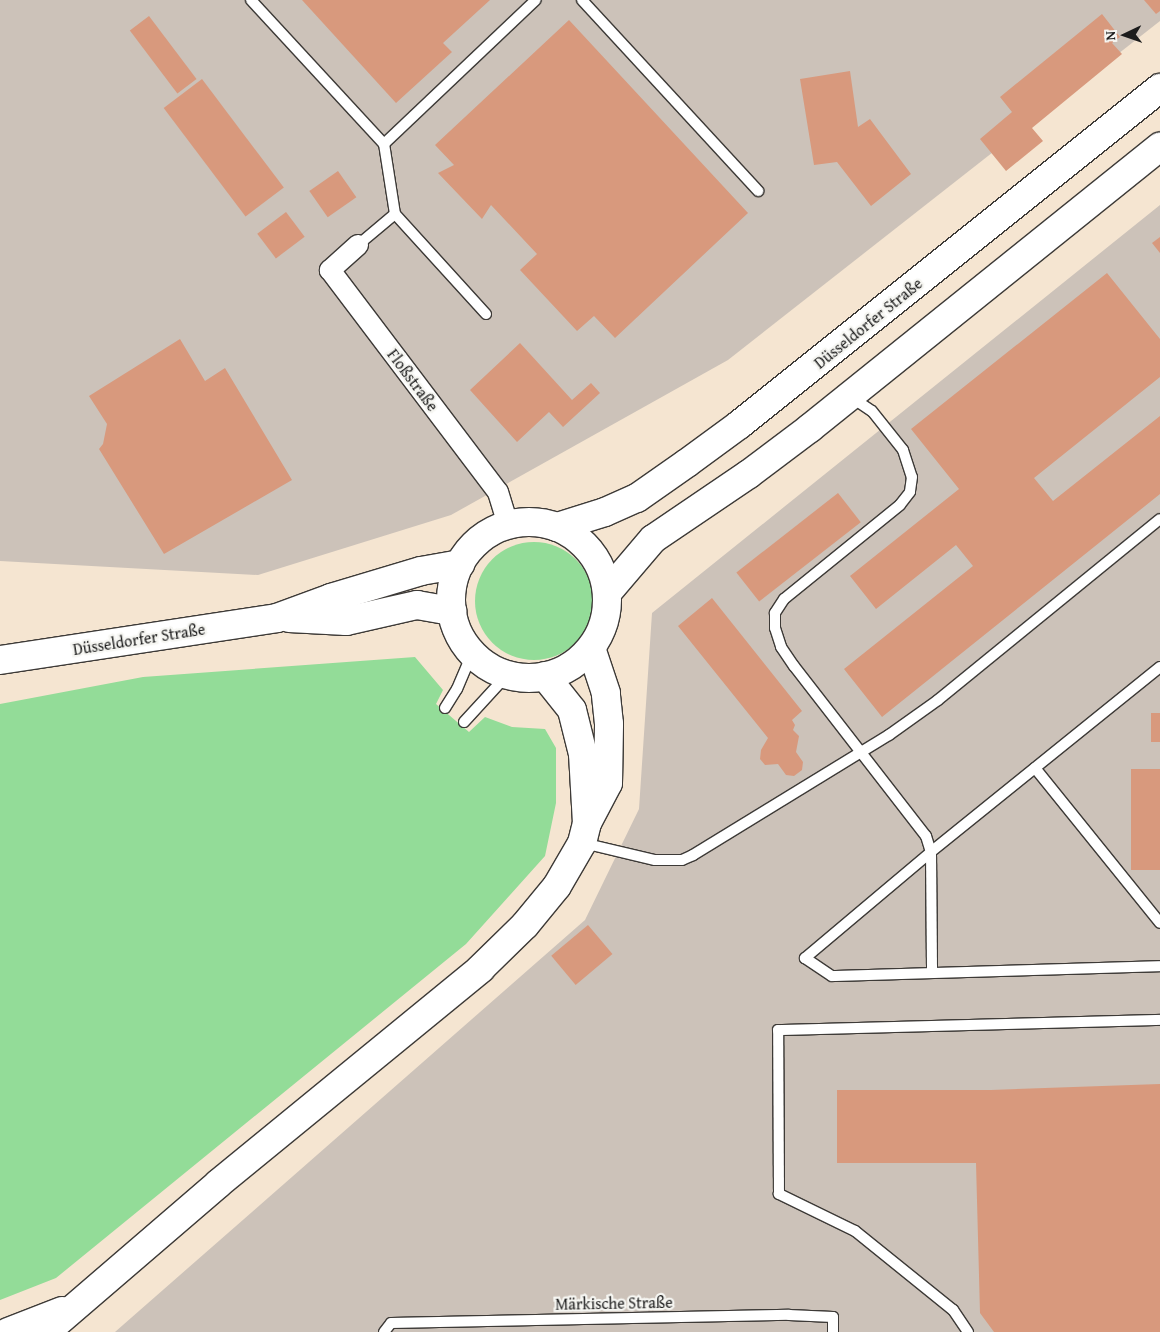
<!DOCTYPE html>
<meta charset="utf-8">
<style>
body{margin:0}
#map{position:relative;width:1160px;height:1332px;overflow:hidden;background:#f5e5d1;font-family:"Gentium Book Plus",serif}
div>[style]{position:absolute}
.industrial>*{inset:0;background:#ccc2b9}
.green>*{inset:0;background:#93dc98}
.round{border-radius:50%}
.building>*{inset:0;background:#d8997d;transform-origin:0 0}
.roads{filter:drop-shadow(1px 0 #3d3a37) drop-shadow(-1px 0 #3d3a37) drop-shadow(0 1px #3d3a37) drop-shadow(0 -1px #3d3a37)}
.service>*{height:10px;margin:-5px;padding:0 5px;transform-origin:5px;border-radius:5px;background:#fff}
.minor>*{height:20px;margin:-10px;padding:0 10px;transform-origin:10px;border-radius:10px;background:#fff}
.secondary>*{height:28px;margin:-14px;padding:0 14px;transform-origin:14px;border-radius:14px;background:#fff}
.secondary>.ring{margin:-14px;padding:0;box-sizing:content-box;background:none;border:28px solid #fff;border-radius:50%}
.primary>*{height:28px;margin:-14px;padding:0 14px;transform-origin:14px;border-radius:14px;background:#fff}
span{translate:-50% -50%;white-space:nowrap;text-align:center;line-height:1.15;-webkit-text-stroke:4.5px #f6f6f2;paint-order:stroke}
.street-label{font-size:16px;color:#1c1c1c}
.north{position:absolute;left:1100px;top:10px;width:50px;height:50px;-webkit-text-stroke:4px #f6f6f2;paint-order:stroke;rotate:267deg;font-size:14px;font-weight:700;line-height:20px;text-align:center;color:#1c1c1c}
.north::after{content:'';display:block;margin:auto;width:18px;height:22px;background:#1c1c1c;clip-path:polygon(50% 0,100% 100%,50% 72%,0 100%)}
</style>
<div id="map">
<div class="industrial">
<i style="clip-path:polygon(0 0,1160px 0,1160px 21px,728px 360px,451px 515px,258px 575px,0 561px)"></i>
<i style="clip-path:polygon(1160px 205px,1160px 1332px,115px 1332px,585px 920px,639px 809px,652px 613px)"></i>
</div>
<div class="green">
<i class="round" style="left:475px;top:542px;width:118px;height:118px"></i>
<i style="clip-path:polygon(415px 657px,443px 690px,436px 704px,469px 732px,485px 717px,512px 727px,545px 729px,556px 748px,556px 803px,545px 856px,466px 944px,56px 1278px,0 1300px,0 704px,143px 677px)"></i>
</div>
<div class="building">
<i style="clip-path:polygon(302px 0,490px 0,443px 43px,452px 52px,396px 103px)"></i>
<i style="clip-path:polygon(1144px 0,1160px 0,1160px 11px,1156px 14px)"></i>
<i style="clip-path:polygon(1102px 14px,1120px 37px,1112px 43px,1122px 54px,1032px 128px,1043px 141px,1006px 171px,980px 139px,1012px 112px,1000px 97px)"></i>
<i style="left:149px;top:16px;width:79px;height:24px;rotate:53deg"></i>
<i style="clip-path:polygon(569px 20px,748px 213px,615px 338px,594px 316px,577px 331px,520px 270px,537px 254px,491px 205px,482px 219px,438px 173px,454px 165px,435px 145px)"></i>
<i style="clip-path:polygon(850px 71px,858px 127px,870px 119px,911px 174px,871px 206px,837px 162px,814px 165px,800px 79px)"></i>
<i style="left:202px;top:79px;width:136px;height:48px;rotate:53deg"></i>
<i style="left:338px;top:171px;width:32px;height:35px;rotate:55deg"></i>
<i style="left:286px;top:212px;width:31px;height:36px;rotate:53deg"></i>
<i style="clip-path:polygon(1160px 237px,1160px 253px,1152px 243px)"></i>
<i style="clip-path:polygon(1107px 273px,1160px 339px,1160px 377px,1034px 478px,1053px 501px,1160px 416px,1160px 494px,882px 717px,844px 669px,973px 566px,956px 545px,876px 609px,850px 576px,959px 489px,911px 429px)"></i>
<i style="clip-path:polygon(180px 339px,205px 381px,225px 368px,292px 480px,164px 554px,99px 449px,103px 444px,107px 424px,89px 396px)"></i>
<i style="clip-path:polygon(520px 343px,572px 400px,591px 383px,600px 393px,563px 427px,549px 412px,517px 442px,470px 390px)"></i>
<i style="left:838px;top:493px;width:37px;height:129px;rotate:52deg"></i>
<i style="clip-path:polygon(712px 598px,802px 711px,792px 720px,795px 725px,793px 730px,799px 736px,796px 752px,803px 762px,802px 770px,794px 776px,786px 775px,778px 764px,765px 765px,760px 759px,761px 750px,768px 738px,678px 626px)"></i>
<i style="left:1151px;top:713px;width:9px;height:29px"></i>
<i style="left:1160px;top:769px;width:101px;height:29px;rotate:90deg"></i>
<i style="left:588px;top:925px;width:38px;height:48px;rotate:50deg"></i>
<i style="clip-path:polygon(1160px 1084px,1160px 1332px,994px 1332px,980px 1313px,976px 1163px,837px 1163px,837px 1090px,991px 1090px)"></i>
</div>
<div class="roads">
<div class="service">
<i style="left:251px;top:0;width:196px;rotate:47.3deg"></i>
<i style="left:582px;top:0;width:260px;rotate:47.3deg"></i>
<i style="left:358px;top:245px;width:48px;rotate:-40deg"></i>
<i style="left:486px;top:314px;width:135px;rotate:-132.3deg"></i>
<i style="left:395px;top:214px;width:71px;rotate:-98.9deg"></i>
<i style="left:384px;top:144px;width:209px;rotate:-43.5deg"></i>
<i style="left:851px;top:397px;width:25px;rotate:34deg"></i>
<i style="left:872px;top:411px;width:50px;rotate:51.5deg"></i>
<i style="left:903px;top:450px;width:28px;rotate:72deg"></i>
<i style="left:912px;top:477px;width:15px;rotate:98deg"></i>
<i style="left:910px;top:492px;width:16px;rotate:128deg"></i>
<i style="left:900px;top:505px;width:149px;rotate:141deg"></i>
<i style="left:784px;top:599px;width:17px;rotate:123deg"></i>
<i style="left:775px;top:613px;width:15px;rotate:90deg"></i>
<i style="left:775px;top:628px;width:20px;rotate:72deg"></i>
<i style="left:781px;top:647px;width:23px;rotate:56deg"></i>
<i style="left:794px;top:666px;width:215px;rotate:52.2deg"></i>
<i style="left:926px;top:836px;width:17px;rotate:73deg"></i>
<i style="left:931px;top:852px;width:120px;rotate:89.5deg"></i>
<i style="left:1160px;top:667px;width:294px;rotate:141.1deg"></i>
<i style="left:931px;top:852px;width:165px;rotate:139.9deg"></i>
<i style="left:805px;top:958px;width:32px;rotate:34deg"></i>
<i style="left:832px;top:976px;width:328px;rotate:-1.7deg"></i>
<i style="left:445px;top:708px;width:22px;rotate:-58deg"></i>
<i style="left:457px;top:689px;width:39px;rotate:-67deg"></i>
<i style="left:464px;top:722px;width:64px;rotate:-47.5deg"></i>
<i style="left:1035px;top:768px;width:199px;rotate:51.1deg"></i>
<i style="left:583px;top:843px;width:74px;rotate:13.3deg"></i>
<i style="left:655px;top:860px;width:27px"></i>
<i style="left:682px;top:860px;width:12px;rotate:-24deg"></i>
<i style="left:693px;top:855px;width:230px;rotate:-31.5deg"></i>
<i style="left:889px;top:735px;width:60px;rotate:-35.5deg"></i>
<i style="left:938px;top:700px;width:286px;rotate:-39.2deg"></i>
<i style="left:384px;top:1332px;width:11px;rotate:-52deg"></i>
<i style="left:391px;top:1323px;width:398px;rotate:-1.2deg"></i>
<i style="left:789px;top:1315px;width:44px;rotate:2.6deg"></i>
<i style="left:833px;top:1317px;width:15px;rotate:90deg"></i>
<i style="left:968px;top:1332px;width:27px;rotate:-124deg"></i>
<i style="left:953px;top:1310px;width:126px;rotate:-141.1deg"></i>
<i style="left:855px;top:1231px;width:85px;rotate:-154deg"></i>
<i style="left:779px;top:1194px;width:164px;rotate:-90.3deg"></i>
<i style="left:778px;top:1030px;width:382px;rotate:-1.5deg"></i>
</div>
<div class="minor">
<i style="left:358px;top:245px;width:38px;rotate:138deg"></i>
<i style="left:330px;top:270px;width:278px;rotate:52.9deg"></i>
<i style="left:498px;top:492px;width:34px;rotate:73deg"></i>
</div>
<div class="secondary">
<i class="ring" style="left:451px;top:522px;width:128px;height:128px"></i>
<i style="left:557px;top:527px;width:50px;rotate:-17.4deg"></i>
<i style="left:605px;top:512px;width:35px;rotate:-24deg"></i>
<i style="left:637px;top:498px;width:61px;rotate:-35deg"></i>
<i style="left:687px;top:463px;width:66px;rotate:-36.3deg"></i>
<i style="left:740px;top:424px;width:538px;rotate:-38.66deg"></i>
<i style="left:607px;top:593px;width:71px;rotate:-49.6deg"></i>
<i style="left:653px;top:539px;width:116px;rotate:-34.1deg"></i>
<i style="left:749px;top:474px;width:76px;rotate:-37deg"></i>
<i style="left:810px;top:428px;width:449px;rotate:-38.8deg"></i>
<i style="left:289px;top:618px;width:57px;rotate:3deg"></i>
<i style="left:346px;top:621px;width:73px;rotate:-12.7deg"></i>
<i style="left:417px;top:605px;width:36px;rotate:10deg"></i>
<i style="left:0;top:660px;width:280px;rotate:-8.6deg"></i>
<i style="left:277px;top:618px;width:58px;rotate:-20.3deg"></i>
<i style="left:331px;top:598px;width:94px;rotate:-16.7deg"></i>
<i style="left:421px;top:571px;width:40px;rotate:-10deg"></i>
</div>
<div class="primary">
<i style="left:545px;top:676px;width:43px;rotate:51.5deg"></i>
<i style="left:572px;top:710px;width:45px;rotate:76deg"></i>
<i style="left:583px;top:754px;width:69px;rotate:86.7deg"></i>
<i style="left:8px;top:1332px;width:58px;rotate:-21.3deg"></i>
<i style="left:46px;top:1332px;width:228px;rotate:-40.7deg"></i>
<i style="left:219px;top:1183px;width:338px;rotate:-39.3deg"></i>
<i style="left:480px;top:969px;width:63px;rotate:-44.4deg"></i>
<i style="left:525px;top:925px;width:50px;rotate:-50.6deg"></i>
<i style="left:557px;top:886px;width:50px;rotate:-59.8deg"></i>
<i style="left:582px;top:843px;width:21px;rotate:-76deg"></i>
<i style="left:587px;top:823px;width:45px;rotate:-62.3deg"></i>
<i style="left:608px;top:783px;width:59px;rotate:-89deg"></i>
<i style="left:609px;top:724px;width:31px;rotate:-96deg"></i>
<i style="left:606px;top:693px;width:47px;rotate:-108.4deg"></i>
</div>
</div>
<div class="street-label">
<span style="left:868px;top:323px;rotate:-39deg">Düsseldorfer Straße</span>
<span style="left:413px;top:380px;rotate:53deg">Floßstraße</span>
<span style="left:139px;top:639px;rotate:-9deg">Düsseldorfer Straße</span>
<span style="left:614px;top:1303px;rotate:-1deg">Märkische Straße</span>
</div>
<div class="north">N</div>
</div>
